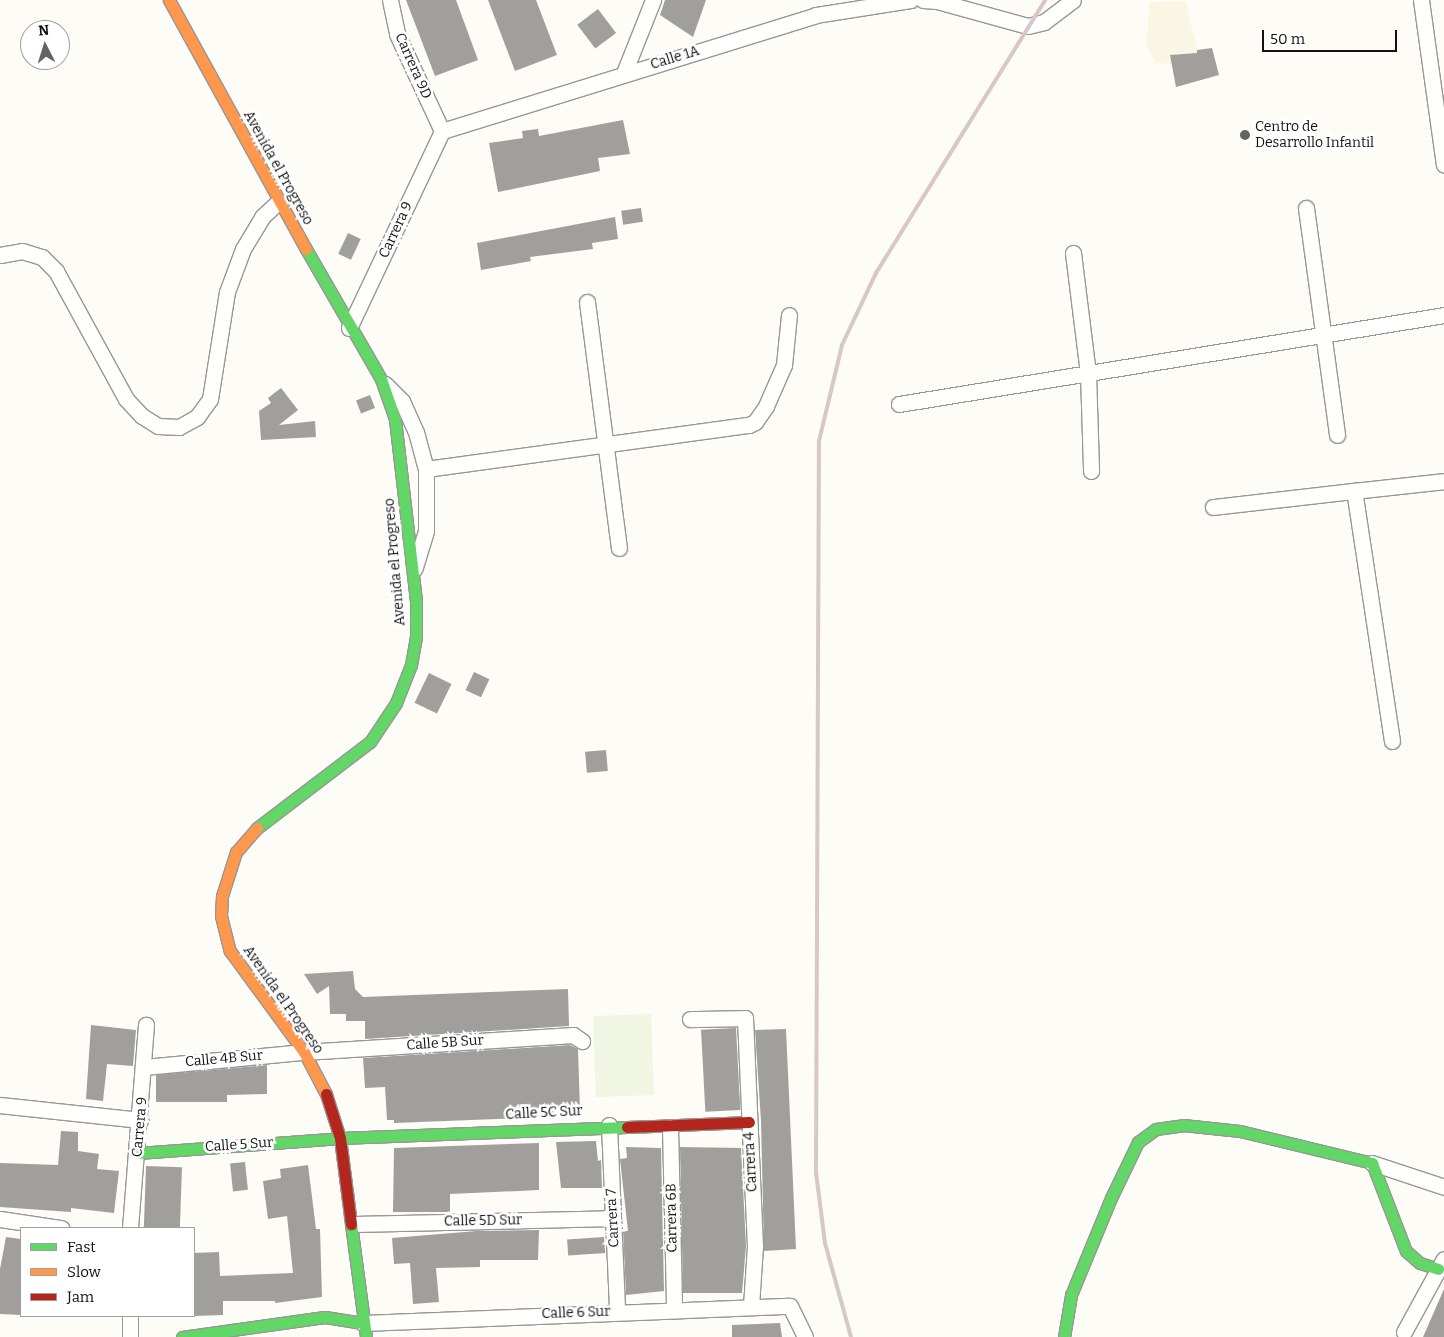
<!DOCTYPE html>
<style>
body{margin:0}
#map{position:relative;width:1444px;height:1337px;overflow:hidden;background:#fdfcf7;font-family:Bitter,serif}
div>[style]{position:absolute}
.farmland>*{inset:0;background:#f9f7e4}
.pitch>*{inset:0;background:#f0f6e1;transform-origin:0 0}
.building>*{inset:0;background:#a19f9c;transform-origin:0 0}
.roads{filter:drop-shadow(1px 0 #979795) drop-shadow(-1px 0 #979795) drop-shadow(0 1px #979795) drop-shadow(0 -1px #979795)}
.street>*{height:15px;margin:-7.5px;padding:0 7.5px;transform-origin:7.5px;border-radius:7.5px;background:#fffffe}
.fast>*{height:11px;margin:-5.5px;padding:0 5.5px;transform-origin:5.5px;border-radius:5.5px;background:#63d668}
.slow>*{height:11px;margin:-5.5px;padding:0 5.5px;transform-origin:5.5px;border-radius:5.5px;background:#ff974d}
.jam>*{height:11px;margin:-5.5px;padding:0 5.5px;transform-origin:5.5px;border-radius:5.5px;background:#b3261e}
.rail>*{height:4px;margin:-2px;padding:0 2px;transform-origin:2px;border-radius:2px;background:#d9c6c7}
.dots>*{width:14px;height:14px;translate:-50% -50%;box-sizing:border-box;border:2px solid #fff;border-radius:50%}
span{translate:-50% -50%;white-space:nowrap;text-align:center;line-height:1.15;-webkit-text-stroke:5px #fff;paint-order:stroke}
.street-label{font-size:14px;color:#111}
.poi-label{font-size:14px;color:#111}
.left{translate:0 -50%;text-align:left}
.legend{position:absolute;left:20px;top:1227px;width:175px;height:90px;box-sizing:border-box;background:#fff;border:1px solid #a0a0a0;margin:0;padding:6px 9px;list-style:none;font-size:15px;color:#111}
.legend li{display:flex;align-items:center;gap:10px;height:25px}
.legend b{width:25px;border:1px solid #a0a0a0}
.north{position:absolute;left:20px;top:20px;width:50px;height:50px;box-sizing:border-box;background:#fff;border:1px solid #a0a0a0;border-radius:50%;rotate:355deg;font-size:14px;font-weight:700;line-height:20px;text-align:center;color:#111}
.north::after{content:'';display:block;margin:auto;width:18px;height:22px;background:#646362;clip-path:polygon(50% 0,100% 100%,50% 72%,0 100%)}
.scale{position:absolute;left:1262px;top:30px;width:135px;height:22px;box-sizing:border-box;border:2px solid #111;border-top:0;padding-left:6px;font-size:15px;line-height:18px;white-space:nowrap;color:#111;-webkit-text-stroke:4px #fff;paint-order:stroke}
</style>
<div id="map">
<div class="farmland">
<i style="clip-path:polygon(1185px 1px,1197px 50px,1197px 62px,1187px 54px,1170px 55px,1172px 64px,1156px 63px,1146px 45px,1150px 2px)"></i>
</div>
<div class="pitch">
<i style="left:651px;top:1014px;width:81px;height:58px;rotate:88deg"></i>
</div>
<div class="building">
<i style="clip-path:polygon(406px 0,456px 0,478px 60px,435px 76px)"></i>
<i style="clip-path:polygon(488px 0,536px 0,557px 55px,515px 71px)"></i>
<i style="clip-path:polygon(665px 0,706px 0,693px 37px,660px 15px)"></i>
<i style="left:598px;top:9px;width:30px;height:26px;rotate:53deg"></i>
<i style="clip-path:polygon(1212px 48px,1219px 75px,1176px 87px,1170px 55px,1197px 53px,1197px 50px)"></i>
<i style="clip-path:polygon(623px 120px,630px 154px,598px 158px,600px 171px,498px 192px,489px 143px,523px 138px,522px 131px,538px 129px,539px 136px)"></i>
<i style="left:641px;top:208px;width:14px;height:20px;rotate:82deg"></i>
<i style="clip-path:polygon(615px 217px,618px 239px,592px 243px,593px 249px,530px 257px,531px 261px,481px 270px,477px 243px)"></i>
<i style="left:348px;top:233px;width:14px;height:23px;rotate:25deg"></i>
<i style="clip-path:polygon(281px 388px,298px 410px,279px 425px,315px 421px,316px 437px,261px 440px,259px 411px,271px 403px,268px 398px)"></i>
<i style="left:370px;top:395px;width:14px;height:15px;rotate:69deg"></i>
<i style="left:474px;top:672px;width:17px;height:20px;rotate:25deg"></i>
<i style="left:429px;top:673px;width:25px;height:33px;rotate:26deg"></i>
<i style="left:606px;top:750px;width:21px;height:21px;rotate:85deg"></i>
<i style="clip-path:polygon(353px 971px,355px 989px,363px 997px,568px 989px,569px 1026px,365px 1039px,365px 1021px,346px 1021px,346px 1014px,330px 1014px,329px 986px,317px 994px,304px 974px)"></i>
<i style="clip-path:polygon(91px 1025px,136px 1030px,133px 1066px,107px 1064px,103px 1101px,86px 1099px)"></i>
<i style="left:736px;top:1028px;width:82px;height:35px;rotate:87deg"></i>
<i style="clip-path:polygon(786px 1029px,796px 1249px,764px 1251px,761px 1121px,755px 1030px)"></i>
<i style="clip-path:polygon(570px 1045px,578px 1049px,580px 1111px,523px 1114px,523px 1118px,394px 1123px,394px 1120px,387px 1120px,385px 1087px,365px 1088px,363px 1058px)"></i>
<i style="clip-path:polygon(267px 1065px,267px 1094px,227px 1095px,227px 1102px,156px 1102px,156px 1075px)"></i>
<i style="clip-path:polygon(61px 1131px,78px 1132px,78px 1151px,99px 1154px,97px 1169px,119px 1171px,114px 1213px,71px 1208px,71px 1212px,0 1207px,0 1163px,58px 1165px)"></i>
<i style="clip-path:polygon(596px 1141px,598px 1161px,601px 1160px,602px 1188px,561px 1188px,556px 1142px)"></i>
<i style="clip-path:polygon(539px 1143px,539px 1190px,450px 1194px,450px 1212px,393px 1212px,394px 1148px)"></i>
<i style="clip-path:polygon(626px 1147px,661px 1148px,664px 1291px,626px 1295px,623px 1231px,628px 1231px,620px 1159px,627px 1158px)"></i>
<i style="clip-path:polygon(680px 1147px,741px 1148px,746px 1246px,742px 1293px,683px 1293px)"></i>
<i style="left:245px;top:1162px;width:28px;height:15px;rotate:84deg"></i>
<i style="clip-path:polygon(308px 1165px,316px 1229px,320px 1229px,322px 1297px,275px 1303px,275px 1301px,223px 1301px,223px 1315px,194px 1316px,194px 1253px,219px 1252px,220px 1276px,293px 1273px,287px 1216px,268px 1219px,263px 1181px,281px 1178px,280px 1169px)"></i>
<i style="left:146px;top:1166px;width:36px;height:62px;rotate:2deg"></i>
<i style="clip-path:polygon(539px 1230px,538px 1260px,480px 1260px,480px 1267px,436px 1268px,439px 1302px,413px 1304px,410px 1263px,394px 1264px,392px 1238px,477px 1231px)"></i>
<i style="clip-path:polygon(6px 1237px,21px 1239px,21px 1315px,0 1314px,0 1269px)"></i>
<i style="left:604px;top:1237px;width:16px;height:37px;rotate:86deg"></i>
<i style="clip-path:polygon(1444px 1289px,1444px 1337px,1423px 1337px)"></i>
<i style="clip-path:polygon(780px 1323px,782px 1337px,732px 1337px,732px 1325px)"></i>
</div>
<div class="roads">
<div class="street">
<i style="left:390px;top:0;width:35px;rotate:78deg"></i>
<i style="left:397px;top:34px;width:107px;rotate:65.1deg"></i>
<i style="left:923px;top:0;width:14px;rotate:4deg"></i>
<i style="left:937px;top:1px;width:94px;rotate:15.4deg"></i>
<i style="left:1028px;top:26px;width:16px;rotate:-14deg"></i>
<i style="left:1044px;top:22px;width:36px;rotate:-37deg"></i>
<i style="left:1421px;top:0;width:123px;rotate:82.1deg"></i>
<i style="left:1438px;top:122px;width:6px"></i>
<i style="left:624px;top:73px;width:79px;rotate:-68.3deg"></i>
<i style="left:1438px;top:122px;width:43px;rotate:82.1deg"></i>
<i style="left:442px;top:131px;width:392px;rotate:-17.2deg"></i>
<i style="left:816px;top:15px;width:96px;rotate:-9deg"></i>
<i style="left:1306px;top:208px;width:229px;rotate:82.2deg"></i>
<i style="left:1073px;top:253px;width:121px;rotate:82.9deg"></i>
<i style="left:1088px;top:373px;width:98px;rotate:88.2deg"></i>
<i style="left:0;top:255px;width:22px;rotate:-10deg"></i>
<i style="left:22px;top:251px;width:21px;rotate:17deg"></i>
<i style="left:42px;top:257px;width:20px;rotate:45deg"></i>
<i style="left:56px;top:271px;width:146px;rotate:61.3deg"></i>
<i style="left:126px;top:399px;width:23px;rotate:47deg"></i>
<i style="left:142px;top:416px;width:19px;rotate:32deg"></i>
<i style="left:158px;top:426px;width:21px;rotate:3deg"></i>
<i style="left:179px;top:427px;width:21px;rotate:-29deg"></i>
<i style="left:197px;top:417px;width:22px;rotate:-54deg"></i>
<i style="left:210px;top:399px;width:108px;rotate:-81deg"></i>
<i style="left:227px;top:292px;width:46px;rotate:-69.6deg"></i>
<i style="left:243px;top:249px;width:37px;rotate:-59deg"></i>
<i style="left:262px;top:217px;width:23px;rotate:-43deg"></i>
<i style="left:587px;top:302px;width:248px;rotate:82.6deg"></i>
<i style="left:349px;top:328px;width:218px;rotate:-64.7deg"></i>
<i style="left:385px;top:384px;width:24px;rotate:45deg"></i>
<i style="left:402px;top:401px;width:34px;rotate:66deg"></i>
<i style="left:416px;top:432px;width:38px;rotate:75deg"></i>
<i style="left:426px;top:469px;width:62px;rotate:90deg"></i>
<i style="left:426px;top:531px;width:39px;rotate:107deg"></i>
<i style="left:899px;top:404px;width:552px;rotate:-9.27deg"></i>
<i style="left:426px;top:469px;width:326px;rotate:-7.8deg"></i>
<i style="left:749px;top:425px;width:7px;rotate:-27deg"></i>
<i style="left:755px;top:422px;width:19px;rotate:-55deg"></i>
<i style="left:766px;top:406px;width:45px;rotate:-66.3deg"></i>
<i style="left:784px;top:365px;width:50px;rotate:-84.3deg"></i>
<i style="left:1213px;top:507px;width:142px;rotate:-6.5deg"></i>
<i style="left:1392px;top:741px;width:253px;rotate:-98.6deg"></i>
<i style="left:1354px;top:491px;width:91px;rotate:-6.3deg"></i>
<i style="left:690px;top:1019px;width:55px;rotate:-1deg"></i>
<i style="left:745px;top:1018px;width:228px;rotate:87.5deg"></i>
<i style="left:755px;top:1246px;width:60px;rotate:93.8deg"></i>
<i style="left:144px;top:1067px;width:161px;rotate:-5.4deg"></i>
<i style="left:304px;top:1052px;width:270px;rotate:-3.6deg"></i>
<i style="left:573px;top:1035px;width:11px;rotate:34deg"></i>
<i style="left:0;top:1105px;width:141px;rotate:6.1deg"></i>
<i style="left:609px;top:1125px;width:186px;rotate:87.5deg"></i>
<i style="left:670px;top:1127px;width:182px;rotate:88.7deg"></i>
<i style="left:1372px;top:1163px;width:76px;rotate:18.4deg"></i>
<i style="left:0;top:1219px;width:62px;rotate:8.4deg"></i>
<i style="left:354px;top:1224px;width:259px;rotate:-1.3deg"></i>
<i style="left:130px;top:1228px;width:204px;rotate:-85.5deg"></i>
<i style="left:130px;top:1316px;width:21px;rotate:90deg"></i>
<i style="left:363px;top:1323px;width:427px;rotate:-2.3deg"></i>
<i style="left:790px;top:1306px;width:34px;rotate:64deg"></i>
<i style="left:1404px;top:1332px;width:83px;rotate:-61.3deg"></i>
</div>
<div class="fast">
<i style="left:257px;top:828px;width:142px;rotate:-37.3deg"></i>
<i style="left:370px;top:742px;width:47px;rotate:-56.3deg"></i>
<i style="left:396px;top:703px;width:41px;rotate:-68.5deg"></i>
<i style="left:411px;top:665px;width:28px;rotate:-80deg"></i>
<i style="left:416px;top:637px;width:36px;rotate:-90deg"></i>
<i style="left:416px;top:601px;width:183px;rotate:-96.6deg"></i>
<i style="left:395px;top:419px;width:42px;rotate:-109.3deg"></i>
<i style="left:381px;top:379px;width:150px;rotate:-120deg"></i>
<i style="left:138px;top:1153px;width:203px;rotate:-4.2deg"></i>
<i style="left:340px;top:1138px;width:287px;rotate:-2.2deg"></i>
<i style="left:351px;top:1224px;width:114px;rotate:82.4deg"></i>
<i style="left:182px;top:1337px;width:144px;rotate:-8deg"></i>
<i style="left:325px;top:1317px;width:38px;rotate:9deg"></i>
<i style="left:1064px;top:1337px;width:43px;rotate:-80.5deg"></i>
<i style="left:1071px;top:1295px;width:105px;rotate:-67.6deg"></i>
<i style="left:1111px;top:1198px;width:62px;rotate:-64.3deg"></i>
<i style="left:1138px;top:1142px;width:22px;rotate:-36deg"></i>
<i style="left:1156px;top:1129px;width:27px;rotate:-8deg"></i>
<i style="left:1183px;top:1125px;width:57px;rotate:6deg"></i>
<i style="left:1240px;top:1131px;width:136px;rotate:13.6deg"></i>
<i style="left:1372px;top:1163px;width:94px;rotate:68.9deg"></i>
<i style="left:1406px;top:1251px;width:18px;rotate:41deg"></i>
<i style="left:1420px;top:1263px;width:19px;rotate:18deg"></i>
</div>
<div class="slow">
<i style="left:169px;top:0;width:284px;rotate:61.2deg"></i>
<i style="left:257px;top:828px;width:32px;rotate:131deg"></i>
<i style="left:236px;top:852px;width:46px;rotate:107.7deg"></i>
<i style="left:222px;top:896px;width:20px;rotate:93deg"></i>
<i style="left:221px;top:916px;width:36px;rotate:76deg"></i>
<i style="left:230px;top:951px;width:125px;rotate:53.8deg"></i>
<i style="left:304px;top:1052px;width:47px;rotate:62.4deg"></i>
</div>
<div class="jam">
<i style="left:326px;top:1094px;width:46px;rotate:72.3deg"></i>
<i style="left:340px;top:1138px;width:87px;rotate:82.7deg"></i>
<i style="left:627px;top:1127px;width:122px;rotate:-2.3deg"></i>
</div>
</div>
<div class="rail">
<i style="left:851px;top:1337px;width:98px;rotate:-105.5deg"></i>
<i style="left:825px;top:1243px;width:71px;rotate:-97.3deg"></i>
<i style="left:816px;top:1173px;width:732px;rotate:-89.77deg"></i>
<i style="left:819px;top:441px;width:99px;rotate:-76.5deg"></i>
<i style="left:842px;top:345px;width:80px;rotate:-64.7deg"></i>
<i style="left:876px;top:273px;width:321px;rotate:-58.2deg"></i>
</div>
<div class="dots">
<i style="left:1245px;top:135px;background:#646362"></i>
</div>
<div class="street-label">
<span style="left:675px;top:58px;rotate:-17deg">Calle 1A</span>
<span style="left:413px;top:66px;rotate:66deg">Carrera 9D</span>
<span style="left:278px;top:168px;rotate:61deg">Avenida el Progreso</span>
<span style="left:396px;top:230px;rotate:-65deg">Carrera 9</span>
<span style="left:395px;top:562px;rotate:-95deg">Avenida el Progreso</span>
<span style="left:283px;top:1000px;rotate:55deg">Avenida el Progreso</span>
<span style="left:445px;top:1043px;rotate:-4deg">Calle 5B Sur</span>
<span style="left:224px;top:1059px;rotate:-5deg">Calle 4B Sur</span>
<span style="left:544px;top:1113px;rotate:-3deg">Calle 5C Sur</span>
<span style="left:140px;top:1127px;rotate:-85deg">Carrera 9</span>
<span style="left:239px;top:1145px;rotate:-4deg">Calle 5 Sur</span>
<span style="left:751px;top:1162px;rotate:-93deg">Carrera 4</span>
<span style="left:613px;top:1218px;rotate:-93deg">Carrera 7</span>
<span style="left:672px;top:1218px;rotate:-91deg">Carrera 6B</span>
<span style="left:483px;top:1221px;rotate:-1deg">Calle 5D Sur</span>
<span style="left:576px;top:1313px;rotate:-2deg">Calle 6 Sur</span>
</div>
<div class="poi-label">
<span class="left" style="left:1255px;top:135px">Centro de<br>Desarrollo Infantil</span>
</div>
<ul class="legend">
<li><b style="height:6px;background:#63d668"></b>Fast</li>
<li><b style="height:6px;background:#ff974d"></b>Slow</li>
<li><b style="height:6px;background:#b3261e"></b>Jam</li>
</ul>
<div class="north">N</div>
<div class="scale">50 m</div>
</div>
